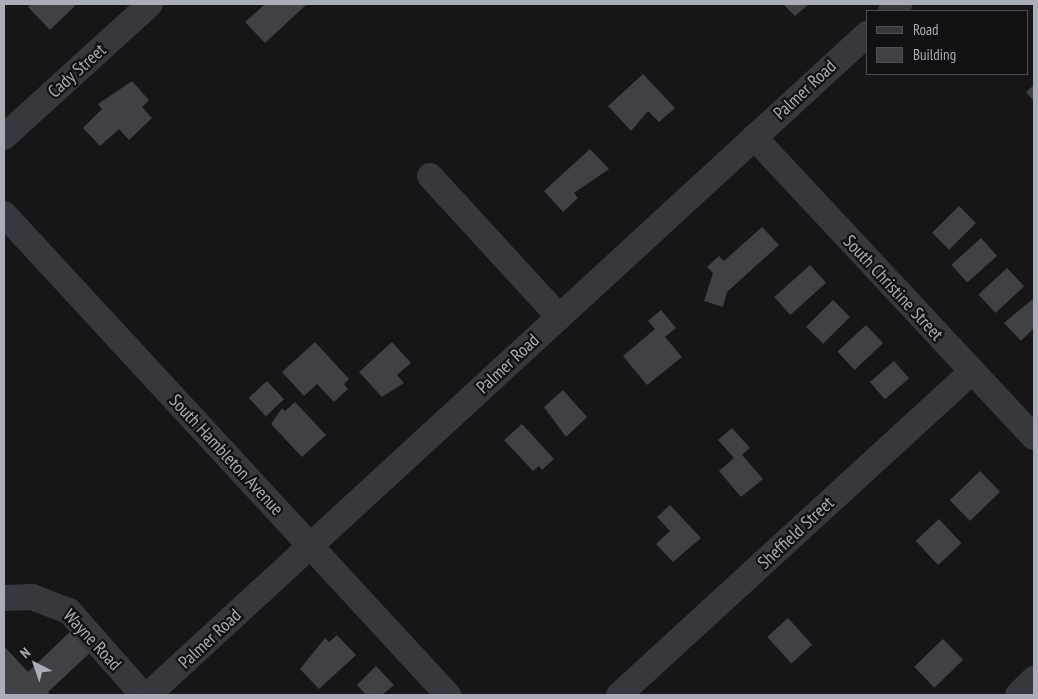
<!DOCTYPE html>
<style>
body{margin:0}
#map{position:relative;width:1038px;height:699px;overflow:hidden;background:#161618;font-family:"PT Sans Narrow",sans-serif}
div>[style]{position:absolute}
.building>*{inset:0;background:#404145;transform-origin:0 0}
.minor>*{height:26px;margin:-13px;padding:0 13px;transform-origin:13px;border-radius:13px;background:#37383d}
span{translate:-50% -50%;white-space:nowrap;text-align:center;line-height:1.15;-webkit-text-stroke:4.5px #111113;paint-order:stroke}
.street-label{font-size:18px;color:#a8adb8}
.frame{position:absolute;inset:0;border:5px solid #a8adb8;pointer-events:none}
.legend{position:absolute;left:866px;top:10px;width:162px;height:65px;box-sizing:border-box;background:#111113;border:1px solid #4d4f55;margin:0;padding:6px 9px;list-style:none;font-size:15px;color:#a8adb8}
.legend li{display:flex;align-items:center;gap:10px;height:25px}
.legend b{width:25px;border:1px solid #4d4f55}
.north{position:absolute;left:10px;top:639px;width:50px;height:50px;-webkit-text-stroke:4px #111113;paint-order:stroke;rotate:319deg;font-size:14px;font-weight:700;line-height:20px;text-align:center;color:#a8adb8}
.north::after{content:'';display:block;margin:auto;width:18px;height:22px;background:#a8adb8;clip-path:polygon(50% 0,100% 100%,50% 72%,0 100%)}
</style>
<div id="map">
<div class="building">
<i style="clip-path:polygon(31px 4px,73px 4px,75px 6px,50px 30px,28px 7px)"></i>
<i style="clip-path:polygon(265px 4px,307px 4px,265px 43px,245px 22px)"></i>
<i style="clip-path:polygon(783px 4px,809px 4px,795px 16px)"></i>
<i style="clip-path:polygon(643px 74px,675px 108px,659px 122px,648px 111px,631px 131px,608px 106px)"></i>
<i style="clip-path:polygon(132px 81px,149px 100px,142px 107px,152px 118px,129px 140px,119px 129px,100px 146px,83px 128px,102px 109px,98px 104px)"></i>
<i style="clip-path:polygon(1034px 85px,1034px 101px,1026px 92px)"></i>
<i style="clip-path:polygon(590px 149px,609px 169px,574px 193px,578px 198px,563px 212px,544px 191px)"></i>
<i style="left:959px;top:206px;width:24px;height:38px;rotate:45deg"></i>
<i style="clip-path:polygon(762px 227px,779px 245px,727px 292px,723px 307px,704px 301px,713px 273px,707px 267px,719px 256px,724px 261px)"></i>
<i style="left:981px;top:238px;width:24px;height:40px;rotate:48deg"></i>
<i style="left:810px;top:265px;width:24px;height:48px;rotate:48deg"></i>
<i style="left:1007px;top:268px;width:25px;height:39px;rotate:47deg"></i>
<i style="clip-path:polygon(1034px 298px,1034px 328px,1021px 341px,1004px 323px)"></i>
<i style="left:833px;top:300px;width:24px;height:38px;rotate:45deg"></i>
<i style="clip-path:polygon(661px 310px,676px 328px,665px 337px,682px 357px,647px 385px,623px 356px,655px 329px,648px 321px)"></i>
<i style="left:866px;top:325px;width:25px;height:39px;rotate:47deg"></i>
<i style="clip-path:polygon(315px 342px,349px 379px,344px 384px,348px 389px,334px 402px,317px 384px,304px 396px,282px 372px)"></i>
<i style="clip-path:polygon(392px 342px,411px 363px,397px 375px,404px 383px,382px 397px,359px 372px)"></i>
<i style="left:894px;top:361px;width:23px;height:32px;rotate:49deg"></i>
<i style="left:267px;top:381px;width:25px;height:25px;rotate:47deg"></i>
<i style="clip-path:polygon(563px 390px,587px 417px,566px 437px,544px 407px)"></i>
<i style="clip-path:polygon(295px 402px,326px 435px,302px 457px,271px 424px,282px 408px,285px 411px)"></i>
<i style="clip-path:polygon(522px 424px,554px 459px,542px 470px,539px 466px,533px 471px,504px 440px)"></i>
<i style="clip-path:polygon(732px 428px,750px 448px,742px 455px,763px 479px,741px 497px,719px 471px,734px 458px,718px 440px)"></i>
<i style="left:980px;top:471px;width:29px;height:42px;rotate:46deg"></i>
<i style="clip-path:polygon(670px 505px,701px 538px,673px 562px,656px 544px,670px 531px,657px 517px)"></i>
<i style="left:939px;top:519px;width:33px;height:32px;rotate:47deg"></i>
<i style="left:788px;top:618px;width:36px;height:28px;rotate:48deg"></i>
<i style="clip-path:polygon(74px 628px,94px 649px,48px 692px,50px 695px,4px 695px,4px 646px,28px 672px)"></i>
<i style="clip-path:polygon(337px 635px,356px 655px,319px 689px,300px 669px,325px 638px,329px 642px)"></i>
<i style="left:943px;top:639px;width:29px;height:40px;rotate:46deg"></i>
<i style="clip-path:polygon(376px 666px,394px 685px,382px 695px,366px 695px,357px 685px)"></i>
</div>
<div class="minor">
<i style="left:891px;top:11px;width:11px;rotate:-41deg"></i>
<i style="left:4px;top:137px;width:197px;rotate:-42.3deg"></i>
<i style="left:754px;top:137px;width:410px;rotate:47deg"></i>
<i style="left:430px;top:176px;width:191px;rotate:47.5deg"></i>
<i style="left:4px;top:214px;width:655px;rotate:47.29deg"></i>
<i style="left:4px;top:598px;width:28px;rotate:-2deg"></i>
<i style="left:32px;top:597px;width:40px;rotate:21deg"></i>
<i style="left:69px;top:611px;width:112px;rotate:48.6deg"></i>
<i style="left:148px;top:695px;width:977px;rotate:-42.59deg"></i>
<i style="left:619px;top:695px;width:479px;rotate:-42.5deg"></i>
<i style="left:1018px;top:695px;width:23px;rotate:-45deg"></i>
</div>
<div class="street-label">
<span style="left:77px;top:71px;rotate:-42deg">Cady Street</span>
<span style="left:805px;top:90px;rotate:-43deg">Palmer Road</span>
<span style="left:893px;top:288px;rotate:47deg">South Christine Street</span>
<span style="left:508px;top:364px;rotate:-43deg">Palmer Road</span>
<span style="left:226px;top:455px;rotate:47deg">South Hambleton Avenue</span>
<span style="left:796px;top:533px;rotate:-43deg">Sheffield Street</span>
<span style="left:210px;top:639px;rotate:-43deg">Palmer Road</span>
<span style="left:92px;top:640px;rotate:47deg">Wayne Road</span>
</div>
<div class="frame"></div>
<ul class="legend">
<li><b style="height:6px;background:#37383d"></b>Road</li>
<li><b style="height:14px;background:#404145"></b>Building</li>
</ul>
<div class="north">N</div>
</div>
